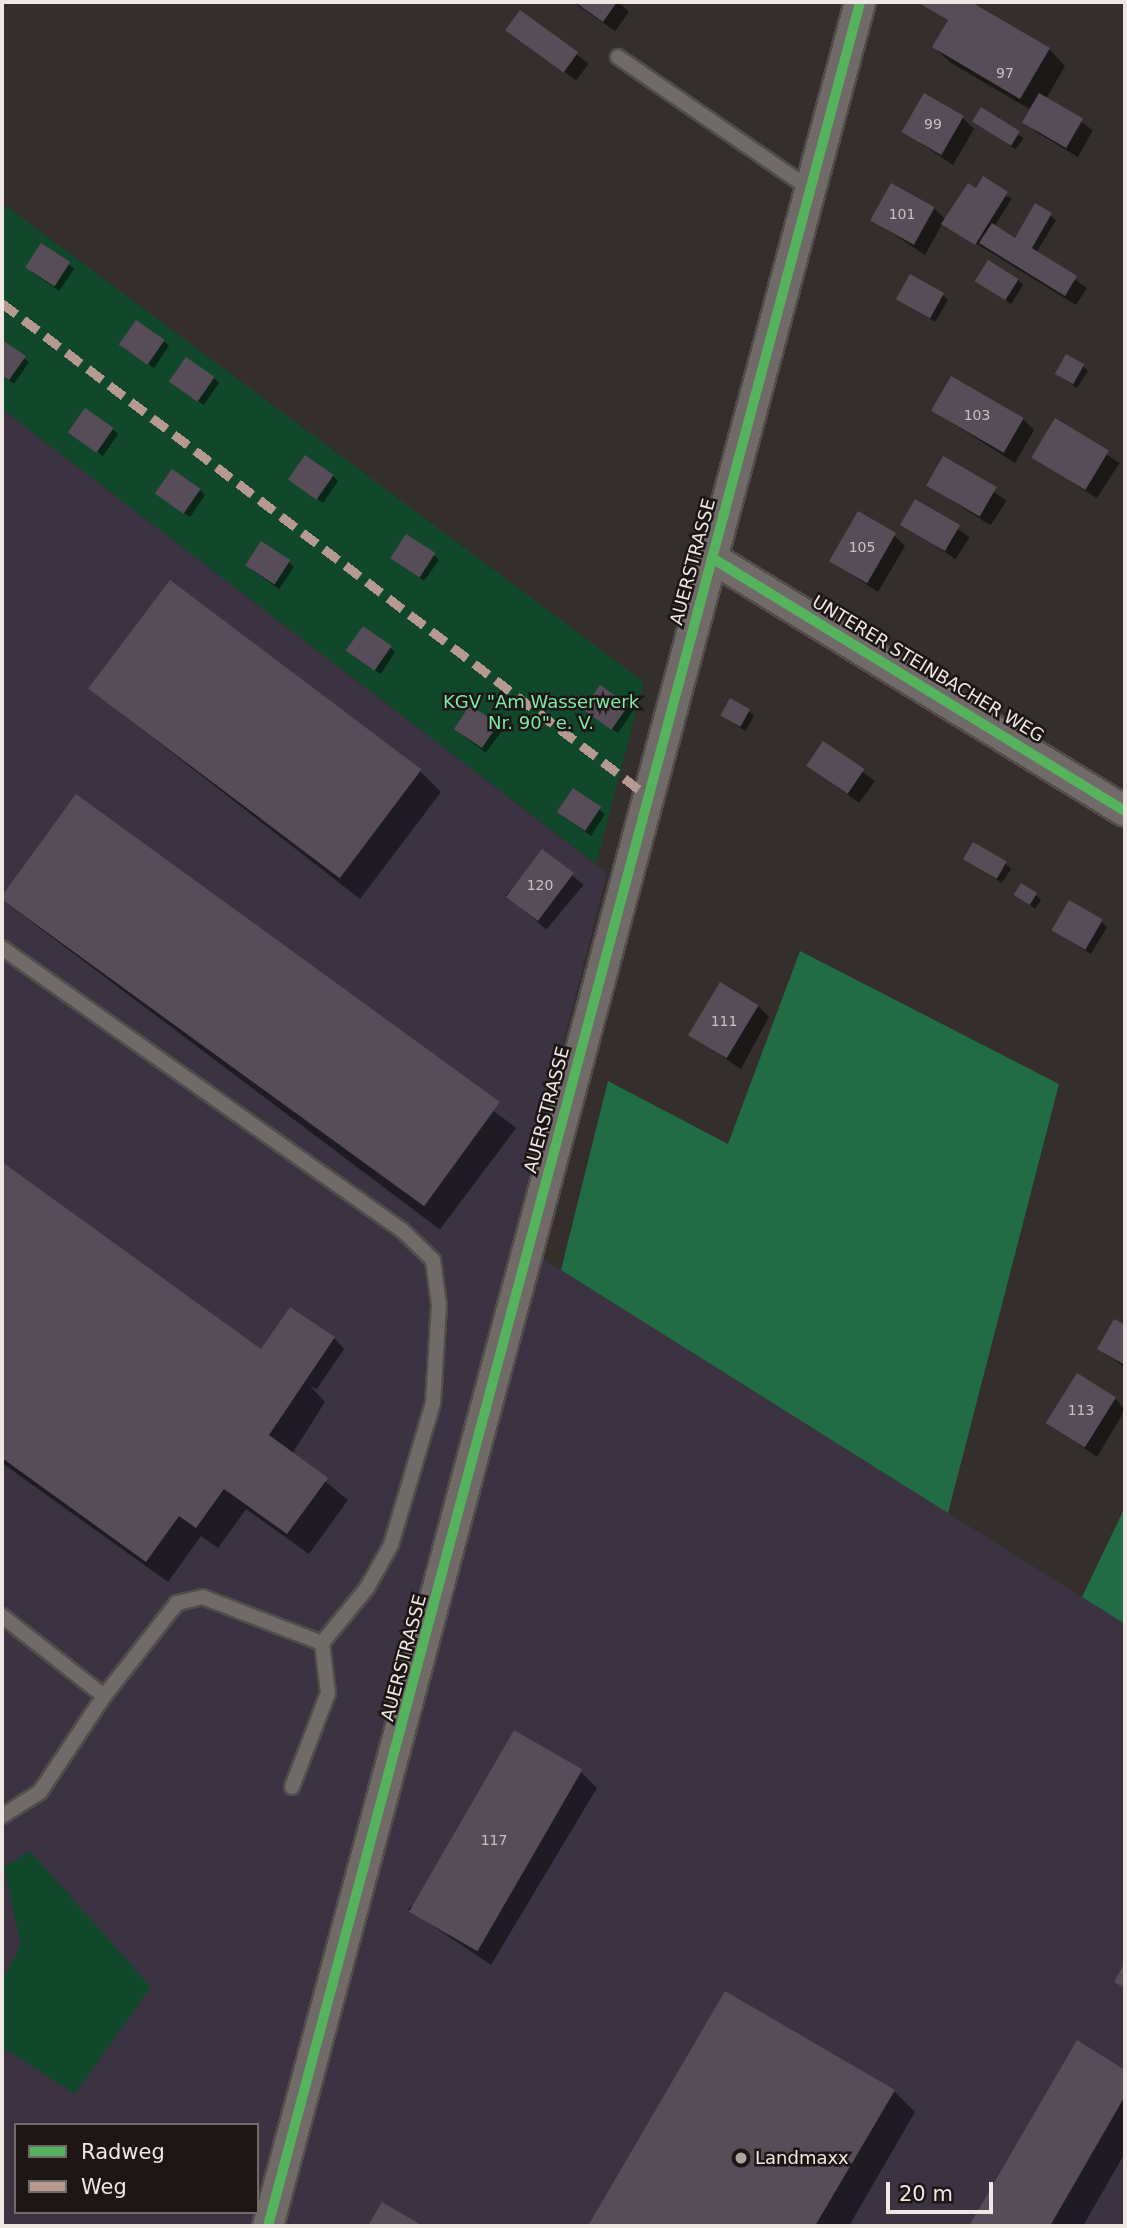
<!DOCTYPE html>
<style>
body{margin:0}
#map{position:relative;width:1127px;height:2228px;overflow:hidden;background:#342f2c;font-family:"DejaVu Sans",sans-serif}
div>[style]{position:absolute}
.industrial>*{inset:0;background:#3b3341}
.green>*{inset:0;background:#11482c}
.forest>*{inset:0;background:#216c45}
.shadow>*{inset:0;background:#0007;transform-origin:0 0}
.building>*{inset:0;background:#574d58;transform-origin:0 0}
.roads{filter:drop-shadow(2px 0 #524d4b) drop-shadow(-2px 0 #524d4b) drop-shadow(0 2px #524d4b) drop-shadow(0 -2px #524d4b)}
.service>*{height:14px;margin:-7px;padding:0 7px;transform-origin:7px;border-radius:7px;background:#706b68}
.minor>*{height:30px;margin:-15px;padding:0 15px;transform-origin:15px;border-radius:15px;background:#706b68}
.quiet>*{height:9px;margin-top:-4.5px;transform-origin:0;background:repeating-linear-gradient(90deg,#b69a8f 0 18px,transparent 0 27px)}
.cycleway>*{height:10px;margin:-5px;padding:0 5px;transform-origin:5px;border-radius:5px;background:#56b35d}
.dots>*{width:19px;height:19px;translate:-50% -50%;box-sizing:border-box;border:4px solid #1c1715;border-radius:50%}
span{translate:-50% -50%;white-space:nowrap;text-align:center;line-height:1.15;-webkit-text-stroke:5px #1c1715;paint-order:stroke}
.number-label{font-size:14px;color:#c8c0c1}
.number-label span{-webkit-text-stroke-width:0}
.street-label{font-size:18px;color:#eee7e4}
.park-label{font-size:18px;color:#7ceaa9}
.poi-label{font-size:18px;color:#eee7e4}
.left{translate:0 -50%;text-align:left}
.frame{position:absolute;inset:0;border:4px solid #eee7e4;pointer-events:none}
.legend{position:absolute;left:14px;top:2123px;width:245px;height:91px;box-sizing:border-box;background:#1c1715;border:2px solid #706a68;margin:0;padding:9px 12px;list-style:none;font-size:21px;color:#eee7e4}
.legend li{display:flex;align-items:center;gap:14px;height:35px}
.legend b{width:35px;border:2px solid #706a68}
.scale{position:absolute;left:886px;top:2182px;width:107px;height:32px;box-sizing:border-box;border:4px solid #eee7e4;border-top:0;padding-left:9px;font-size:21px;line-height:24px;white-space:nowrap;color:#eee7e4;-webkit-text-stroke:5px #1c1715;paint-order:stroke}
</style>
<div id="map">
<div class="industrial">
<i style="clip-path:polygon(evenodd,2px 409px,607px 873px,513px 1240px,1125px 1624px,1125px 2226px,2px 2226px,2px 409px,16px 2125px,257px 2125px,257px 2212px,16px 2212px,16px 2125px)"></i>
</div>
<div class="green">
<i style="clip-path:polygon(2px 203px,644px 682px,596px 864px,2px 409px)"></i>
<i style="clip-path:polygon(30px 1851px,151px 1987px,75px 2094px,2px 2047px,2px 1980px,21px 1945px,4px 1867px)"></i>
</div>
<div class="forest">
<i style="clip-path:polygon(800px 951px,1059px 1084px,948px 1513px,561px 1270px,608px 1081px,728px 1144px)"></i>
<i style="clip-path:polygon(1125px 1507px,1125px 1624px,1082px 1597px)"></i>
</div>
<div class="shadow">
<i style="clip-path:polygon(573px 2px,619px 2px,629px 12px,615px 31px)"></i>
<i style="clip-path:polygon(921px 2px,968px 2px,1049px 49px,1065px 66px,1046px 99px,1093px 130px,1078px 157px,1036px 132px,1025px 121px,1031px 110px,951px 63px,934px 47px,949px 21px)"></i>
<i style="left:520px;top:12px;width:86px;height:21px;rotate:37deg"></i>
<i style="left:982px;top:110px;width:50px;height:14px;rotate:34deg"></i>
<i style="clip-path:polygon(963px 118px,974px 129px,953px 165px,904px 132px)"></i>
<i style="clip-path:polygon(977px 190px,1012px 198px,994px 227px,1015px 240px,1036px 206px,1056px 220px,1036px 253px,1087px 288px,1076px 305px,943px 223px,925px 255px,872px 220px,934px 208px,946px 220px)"></i>
<i style="clip-path:polygon(69px 264px,74px 269px,59px 291px,32px 272px)"></i>
<i style="clip-path:polygon(1018px 280px,1023px 285px,1011px 304px,977px 281px)"></i>
<i style="clip-path:polygon(943px 295px,948px 300px,935px 322px,899px 298px)"></i>
<i style="clip-path:polygon(164px 341px,169px 346px,154px 368px,126px 350px)"></i>
<i style="clip-path:polygon(2px 342px,29px 362px,14px 384px,2px 375px)"></i>
<i style="clip-path:polygon(1083px 366px,1088px 371px,1077px 388px,1056px 374px)"></i>
<i style="clip-path:polygon(214px 378px,219px 383px,204px 405px,177px 387px)"></i>
<i style="clip-path:polygon(933px 411px,1023px 419px,1034px 430px,1015px 463px)"></i>
<i style="left:1055px;top:421px;width:77px;height:42px;rotate:33deg"></i>
<i style="clip-path:polygon(113px 429px,118px 434px,103px 456px,70px 433px)"></i>
<i style="left:943px;top:459px;width:76px;height:30px;rotate:33deg"></i>
<i style="clip-path:polygon(333px 476px,338px 481px,323px 503px,296px 484px)"></i>
<i style="clip-path:polygon(200px 490px,205px 495px,190px 517px,163px 499px)"></i>
<i style="left:916px;top:501px;width:65px;height:26px;rotate:34deg"></i>
<i style="clip-path:polygon(894px 535px,905px 546px,878px 592px,831px 561px)"></i>
<i style="clip-path:polygon(434px 555px,439px 560px,424px 581px,391px 558px)"></i>
<i style="clip-path:polygon(289px 562px,294px 567px,279px 589px,252px 570px)"></i>
<i style="clip-path:polygon(390px 647px,395px 652px,381px 674px,353px 656px)"></i>
<i style="clip-path:polygon(90px 689px,420px 771px,441px 792px,360px 899px)"></i>
<i style="clip-path:polygon(628px 706px,633px 711px,618px 733px,591px 715px)"></i>
<i style="left:470px;top:707px;width:40px;height:27px;rotate:37deg"></i>
<i style="clip-path:polygon(749px 711px,754px 716px,745px 731px,722px 715px)"></i>
<i style="left:824px;top:744px;width:63px;height:27px;rotate:36deg"></i>
<i style="clip-path:polygon(573px 790px,605px 814px,591px 836px,564px 817px)"></i>
<i style="left:77px;top:797px;width:550px;height:127px;rotate:37deg"></i>
<i style="left:543px;top:851px;width:53px;height:58px;rotate:40deg"></i>
<i style="clip-path:polygon(965px 859px,1006px 864px,1011px 869px,1002px 883px)"></i>
<i style="clip-path:polygon(1016px 895px,1036px 895px,1041px 900px,1035px 909px)"></i>
<i style="clip-path:polygon(1102px 922px,1107px 927px,1091px 954px,1059px 934px)"></i>
<i style="clip-path:polygon(758px 1006px,769px 1017px,741px 1069px,692px 1036px)"></i>
<i style="clip-path:polygon(2px 1164px,262px 1351px,334px 1338px,344px 1349px,317px 1389px,310px 1386px,325px 1402px,292px 1454px,348px 1500px,309px 1554px,246px 1509px,218px 1548px,201px 1536px,168px 1582px,2px 1463px)"></i>
<i style="clip-path:polygon(1115px 1321px,1125px 1327px,1125px 1368px,1099px 1348px)"></i>
<i style="clip-path:polygon(1115px 1398px,1125px 1410px,1097px 1457px,1049px 1423px)"></i>
<i style="clip-path:polygon(581px 1772px,597px 1788px,491px 1965px,408px 1909px)"></i>
<i style="clip-path:polygon(725px 1993px,894px 2091px,915px 2112px,849px 2226px,590px 2226px)"></i>
<i style="clip-path:polygon(1077px 2042px,1125px 2072px,1125px 2153px,1083px 2226px,971px 2226px)"></i>
</div>
<div class="building">
<i style="clip-path:polygon(575px 2px,617px 2px,603px 22px)"></i>
<i style="clip-path:polygon(917px 2px,971px 2px,1050px 48px,1020px 99px,932px 47px,948px 20px)"></i>
<i style="left:520px;top:10px;width:72px;height:25px;rotate:36deg"></i>
<i style="left:924px;top:93px;width:46px;height:45px;rotate:30deg"></i>
<i style="left:1039px;top:93px;width:51px;height:34px;rotate:30deg"></i>
<i style="left:981px;top:107px;width:46px;height:17px;rotate:32deg"></i>
<i style="clip-path:polygon(983px 176px,1008px 192px,975px 245px,941px 224px,968px 183px,976px 188px)"></i>
<i style="left:891px;top:183px;width:50px;height:43px;rotate:29deg"></i>
<i style="clip-path:polygon(1035px 203px,1052px 213px,1032px 248px,1077px 276px,1065px 296px,979px 243px,992px 223px,1015px 238px)"></i>
<i style="left:41px;top:243px;width:35px;height:29px;rotate:33deg"></i>
<i style="left:988px;top:260px;width:36px;height:25px;rotate:32deg"></i>
<i style="left:910px;top:274px;width:39px;height:29px;rotate:29deg"></i>
<i style="left:136px;top:320px;width:35px;height:30px;rotate:35deg"></i>
<i style="clip-path:polygon(2px 340px,26px 356px,9px 380px,2px 375px)"></i>
<i style="left:1066px;top:354px;width:21px;height:23px;rotate:29deg"></i>
<i style="left:186px;top:357px;width:35px;height:30px;rotate:35deg"></i>
<i style="left:951px;top:376px;width:84px;height:40px;rotate:30deg"></i>
<i style="left:85px;top:408px;width:35px;height:30px;rotate:35deg"></i>
<i style="left:1055px;top:418px;width:63px;height:46px;rotate:31deg"></i>
<i style="left:305px;top:455px;width:35px;height:30px;rotate:35deg"></i>
<i style="left:943px;top:456px;width:62px;height:34px;rotate:30deg"></i>
<i style="left:172px;top:469px;width:35px;height:30px;rotate:35deg"></i>
<i style="left:915px;top:499px;width:52px;height:30px;rotate:30deg"></i>
<i style="left:858px;top:511px;width:44px;height:58px;rotate:30deg"></i>
<i style="left:406px;top:534px;width:35px;height:29px;rotate:33deg"></i>
<i style="left:261px;top:541px;width:35px;height:29px;rotate:33deg"></i>
<i style="left:170px;top:580px;width:315px;height:136px;rotate:37deg"></i>
<i style="left:363px;top:626px;width:35px;height:30px;rotate:35deg"></i>
<i style="left:600px;top:685px;width:35px;height:30px;rotate:35deg"></i>
<i style="left:730px;top:698px;width:23px;height:20px;rotate:29deg"></i>
<i style="left:470px;top:705px;width:34px;height:29px;rotate:34deg"></i>
<i style="left:823px;top:741px;width:50px;height:30px;rotate:34deg"></i>
<i style="left:573px;top:788px;width:34px;height:29px;rotate:34deg"></i>
<i style="left:76px;top:794px;width:524px;height:129px;rotate:36deg"></i>
<i style="left:973px;top:842px;width:39px;height:20px;rotate:30deg"></i>
<i style="left:542px;top:849px;width:40px;height:60px;rotate:37deg"></i>
<i style="left:1021px;top:883px;width:19px;height:14px;rotate:32deg"></i>
<i style="left:1069px;top:900px;width:39px;height:35px;rotate:30deg"></i>
<i style="left:720px;top:982px;width:45px;height:62px;rotate:31deg"></i>
<i style="clip-path:polygon(2px 1162px,261px 1349px,290px 1307px,335px 1337px,269px 1435px,328px 1478px,287px 1534px,224px 1489px,196px 1528px,179px 1516px,146px 1562px,2px 1458px)"></i>
<i style="clip-path:polygon(1114px 1319px,1125px 1325px,1125px 1365px,1097px 1349px)"></i>
<i style="left:1077px;top:1373px;width:46px;height:59px;rotate:32deg"></i>
<i style="left:514px;top:1730px;width:79px;height:210px;rotate:30deg"></i>
<i style="clip-path:polygon(1125px 1962px,1125px 1988px,1114px 1982px)"></i>
<i style="clip-path:polygon(725px 1991px,895px 2090px,815px 2226px,588px 2226px)"></i>
<i style="clip-path:polygon(1077px 2040px,1125px 2070px,1125px 2096px,1050px 2226px,969px 2226px)"></i>
<i style="clip-path:polygon(382px 2202px,423px 2226px,368px 2226px)"></i>
</div>
<div class="roads">
<div class="service">
<i style="left:618px;top:57px;width:233px;rotate:34.5deg"></i>
<i style="left:2px;top:948px;width:489px;rotate:35.2deg"></i>
<i style="left:402px;top:1230px;width:43px;rotate:44.1deg"></i>
<i style="left:433px;top:1260px;width:45px;rotate:82.4deg"></i>
<i style="left:439px;top:1305px;width:98px;rotate:93.5deg"></i>
<i style="left:433px;top:1403px;width:148px;rotate:106.5deg"></i>
<i style="left:391px;top:1545px;width:49px;rotate:119.2deg"></i>
<i style="left:367px;top:1588px;width:71px;rotate:129.3deg"></i>
<i style="left:322px;top:1643px;width:128px;rotate:-158.9deg"></i>
<i style="left:203px;top:1597px;width:27px;rotate:167deg"></i>
<i style="left:177px;top:1603px;width:118px;rotate:128.1deg"></i>
<i style="left:2px;top:1616px;width:130px;rotate:38.1deg"></i>
<i style="left:104px;top:1696px;width:115px;rotate:123.7deg"></i>
<i style="left:40px;top:1792px;width:45px;rotate:147.7deg"></i>
<i style="left:292px;top:1787px;width:101px;rotate:-69deg"></i>
<i style="left:328px;top:1693px;width:50px;rotate:-96.8deg"></i>
</div>
<div class="minor">
<i style="left:712px;top:558px;width:484px;rotate:31.5deg"></i>
<i style="left:268px;top:2226px;width:2301px;rotate:-75.09deg"></i>
</div>
</div>
<div class="quiet">
<i style="left:2px;top:303px;width:814px;rotate:37.36deg"></i>
</div>
<div class="cycleway">
<i style="left:712px;top:558px;width:484px;rotate:31.5deg"></i>
<i style="left:268px;top:2226px;width:2301px;rotate:-75.09deg"></i>
</div>
<div class="dots">
<i style="left:741px;top:2158px;background:#ada7a4"></i>
</div>
<div class="number-label">
<span style="left:1005px;top:73px">97</span>
<span style="left:933px;top:124px">99</span>
<span style="left:902px;top:214px">101</span>
<span style="left:977px;top:415px">103</span>
<span style="left:862px;top:547px">105</span>
<span style="left:540px;top:885px">120</span>
<span style="left:724px;top:1021px">111</span>
<span style="left:1081px;top:1410px">113</span>
<span style="left:494px;top:1840px">117</span>
</div>
<div class="street-label">
<span style="left:693px;top:562px;rotate:-75deg">AUERSTRASSE</span>
<span style="left:928px;top:669px;rotate:31deg">UNTERER STEINBACHER WEG</span>
<span style="left:547px;top:1110px;rotate:-75deg">AUERSTRASSE</span>
<span style="left:404px;top:1658px;rotate:-75deg">AUERSTRASSE</span>
</div>
<div class="park-label">
<span style="left:541px;top:713px">KGV "Am Wasserwerk<br>Nr. 90" e. V.</span>
</div>
<div class="poi-label">
<span class="left" style="left:755px;top:2158px">Landmaxx</span>
</div>
<div class="frame"></div>
<ul class="legend">
<li><b style="height:9px;background:#56b35d"></b>Radweg</li>
<li><b style="height:9px;background:#b69a8f"></b>Weg</li>
</ul>
<div class="scale">20 m</div>
</div>
